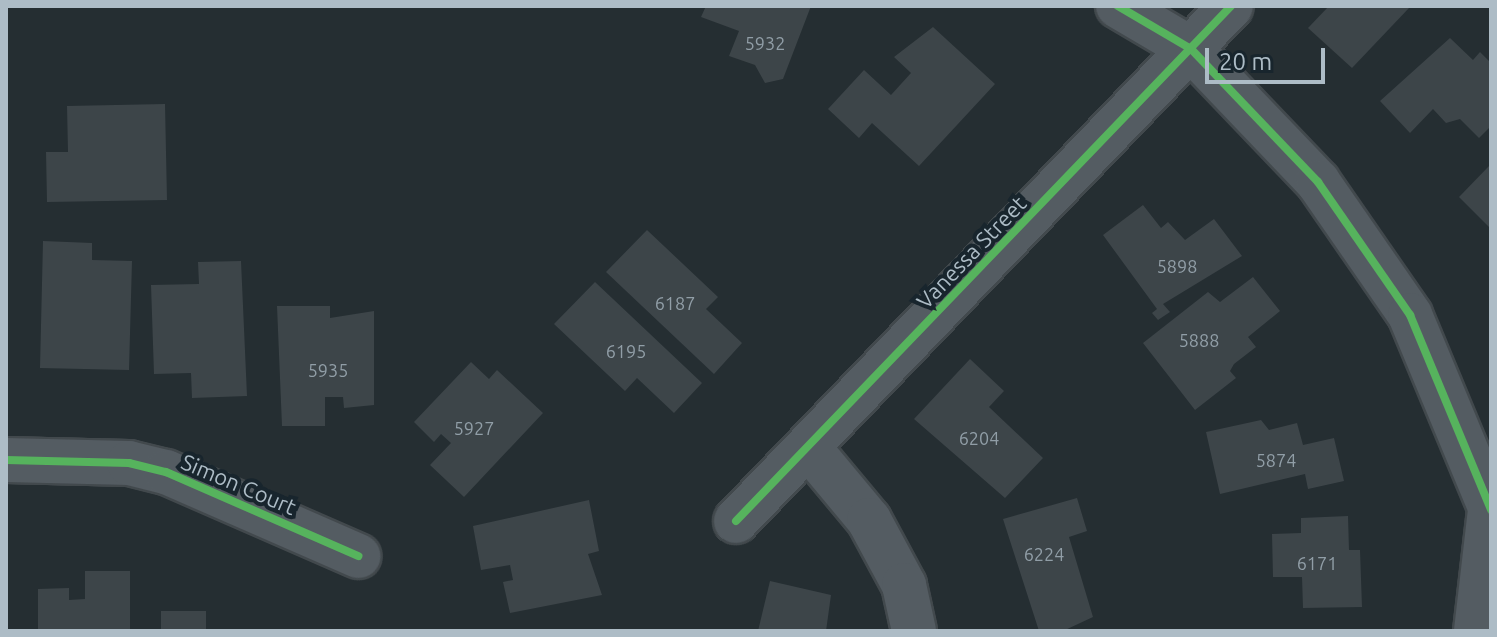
<!DOCTYPE html>
<style>
body{margin:0}
#map{position:relative;width:1497px;height:637px;overflow:hidden;background:#252e32;font-family:Ubuntu,sans-serif}
div>[style]{position:absolute}
.building>*{inset:0;background:#3d4549;transform-origin:0 0}
.roads{filter:drop-shadow(2px 0 #42494d) drop-shadow(-2px 0 #42494d) drop-shadow(0 2px #42494d) drop-shadow(0 -2px #42494d)}
.minor>*{height:44px;margin:-22px;padding:0 22px;transform-origin:22px;border-radius:22px;background:#545c62}
.cycleway>*{height:8px;margin:-4px;padding:0 4px;transform-origin:4px;border-radius:4px;background:#56b35d}
span{translate:-50% -50%;white-space:nowrap;text-align:center;line-height:1.15;-webkit-text-stroke:8px #18252d;paint-order:stroke}
.number-label{font-size:18px;color:#919ea7}
.number-label span{-webkit-text-stroke-width:0}
.street-label{font-size:22px;color:#adbcc6}
.frame{position:absolute;inset:0;border:8px solid #adbcc6;pointer-events:none}
.scale{position:absolute;left:1205px;top:48px;width:120px;height:36px;box-sizing:border-box;border:4px solid #adbcc6;border-top:0;padding-left:10px;font-size:24px;line-height:28px;white-space:nowrap;color:#adbcc6;-webkit-text-stroke:6px #18252d;paint-order:stroke}
</style>
<div id="map">
<div class="building">
<i style="clip-path:polygon(706px 6px,811px 6px,783px 79px,765px 83px,755px 65px,729px 56px,739px 31px,701px 17px)"></i>
<i style="clip-path:polygon(1329px 6px,1407px 6px,1409px 8px,1352px 68px,1308px 28px)"></i>
<i style="clip-path:polygon(933px 27px,995px 84px,919px 166px,872px 123px,859px 138px,828px 109px,864px 70px,891px 95px,911px 73px,894px 57px)"></i>
<i style="clip-path:polygon(1450px 38px,1473px 60px,1480px 52px,1491px 63px,1491px 126px,1479px 138px,1460px 119px,1446px 123px,1433px 109px,1410px 133px,1380px 101px)"></i>
<i style="clip-path:polygon(165px 104px,167px 200px,47px 202px,46px 152px,68px 152px,67px 106px)"></i>
<i style="clip-path:polygon(1491px 164px,1491px 229px,1459px 197px)"></i>
<i style="clip-path:polygon(1143px 205px,1161px 228px,1168px 222px,1185px 240px,1214px 219px,1242px 256px,1163px 304px,1170px 312px,1158px 320px,1152px 313px,1157px 309px,1103px 235px)"></i>
<i style="clip-path:polygon(647px 230px,718px 297px,706px 309px,742px 343px,714px 374px,606px 272px)"></i>
<i style="clip-path:polygon(43px 241px,92px 243px,92px 260px,132px 261px,129px 370px,40px 368px)"></i>
<i style="clip-path:polygon(241px 261px,247px 396px,192px 398px,191px 373px,154px 374px,151px 285px,199px 284px,198px 262px)"></i>
<i style="clip-path:polygon(1253px 277px,1280px 311px,1248px 337px,1256px 347px,1234px 364px,1230px 371px,1236px 378px,1195px 410px,1143px 343px,1208px 292px,1220px 302px)"></i>
<i style="clip-path:polygon(595px 282px,702px 383px,674px 413px,637px 378px,625px 391px,554px 324px)"></i>
<i style="clip-path:polygon(277px 306px,330px 306px,330px 318px,374px 311px,374px 405px,344px 408px,343px 397px,325px 397px,325px 426px,282px 426px)"></i>
<i style="clip-path:polygon(970px 359px,1004px 391px,989px 407px,1043px 458px,1005px 498px,914px 419px)"></i>
<i style="clip-path:polygon(471px 362px,489px 379px,497px 370px,543px 413px,464px 497px,430px 465px,451px 443px,441px 434px,434px 442px,414px 422px)"></i>
<i style="clip-path:polygon(1261px 420px,1269px 430px,1297px 423px,1303px 445px,1334px 438px,1344px 481px,1308px 489px,1305px 474px,1220px 494px,1206px 432px)"></i>
<i style="clip-path:polygon(1077px 498px,1087px 531px,1069px 537px,1093px 617px,1063px 631px,1039px 631px,1003px 519px)"></i>
<i style="clip-path:polygon(589px 500px,599px 551px,588px 554px,602px 595px,510px 613px,503px 582px,513px 580px,510px 565px,481px 570px,473px 526px)"></i>
<i style="clip-path:polygon(1348px 516px,1349px 550px,1360px 550px,1362px 607px,1303px 608px,1302px 577px,1273px 577px,1272px 534px,1301px 533px,1301px 518px)"></i>
<i style="clip-path:polygon(85px 571px,130px 571px,130px 631px,38px 631px,38px 589px,69px 588px,69px 600px,85px 599px)"></i>
<i style="clip-path:polygon(770px 581px,831px 595px,826px 631px,758px 631px)"></i>
<i style="left:206px;top:611px;width:20px;height:45px;rotate:90deg"></i>
</div>
<div class="roads">
<div class="minor">
<i style="left:1118px;top:6px;width:85px;rotate:30.5deg"></i>
<i style="left:1191px;top:49px;width:184px;rotate:46.3deg"></i>
<i style="left:1318px;top:182px;width:162px;rotate:55.3deg"></i>
<i style="left:1410px;top:315px;width:211px;rotate:67.4deg"></i>
<i style="left:809px;top:448px;width:94px;rotate:50.2deg"></i>
<i style="left:869px;top:520px;width:74px;rotate:61.7deg"></i>
<i style="left:904px;top:585px;width:47px;rotate:77.7deg"></i>
<i style="left:6px;top:460px;width:123px;rotate:1.4deg"></i>
<i style="left:129px;top:463px;width:38px;rotate:14deg"></i>
<i style="left:166px;top:472px;width:210px;rotate:23.6deg"></i>
<i style="left:736px;top:521px;width:714px;rotate:-46.13deg"></i>
<i style="left:1476px;top:631px;width:122px;rotate:-83.4deg"></i>
</div>
</div>
<div class="cycleway">
<i style="left:1118px;top:6px;width:85px;rotate:30.5deg"></i>
<i style="left:1191px;top:49px;width:184px;rotate:46.3deg"></i>
<i style="left:1318px;top:182px;width:162px;rotate:55.3deg"></i>
<i style="left:1410px;top:315px;width:211px;rotate:67.4deg"></i>
<i style="left:6px;top:460px;width:123px;rotate:1.4deg"></i>
<i style="left:129px;top:463px;width:38px;rotate:14deg"></i>
<i style="left:166px;top:472px;width:210px;rotate:23.6deg"></i>
<i style="left:736px;top:521px;width:714px;rotate:-46.13deg"></i>
</div>
<div class="number-label">
<span style="left:765px;top:43px">5932</span>
<span style="left:1177px;top:266px">5898</span>
<span style="left:675px;top:303px">6187</span>
<span style="left:1199px;top:340px">5888</span>
<span style="left:626px;top:351px">6195</span>
<span style="left:328px;top:370px">5935</span>
<span style="left:474px;top:428px">5927</span>
<span style="left:979px;top:438px">6204</span>
<span style="left:1276px;top:460px">5874</span>
<span style="left:1044px;top:554px">6224</span>
<span style="left:1317px;top:563px">6171</span>
</div>
<div class="street-label">
<span style="left:971px;top:252px;rotate:-46deg">Vanessa Street</span>
<span style="left:239px;top:484px;rotate:23deg">Simon Court</span>
</div>
<div class="frame"></div>
<div class="scale">20 m</div>
</div>
